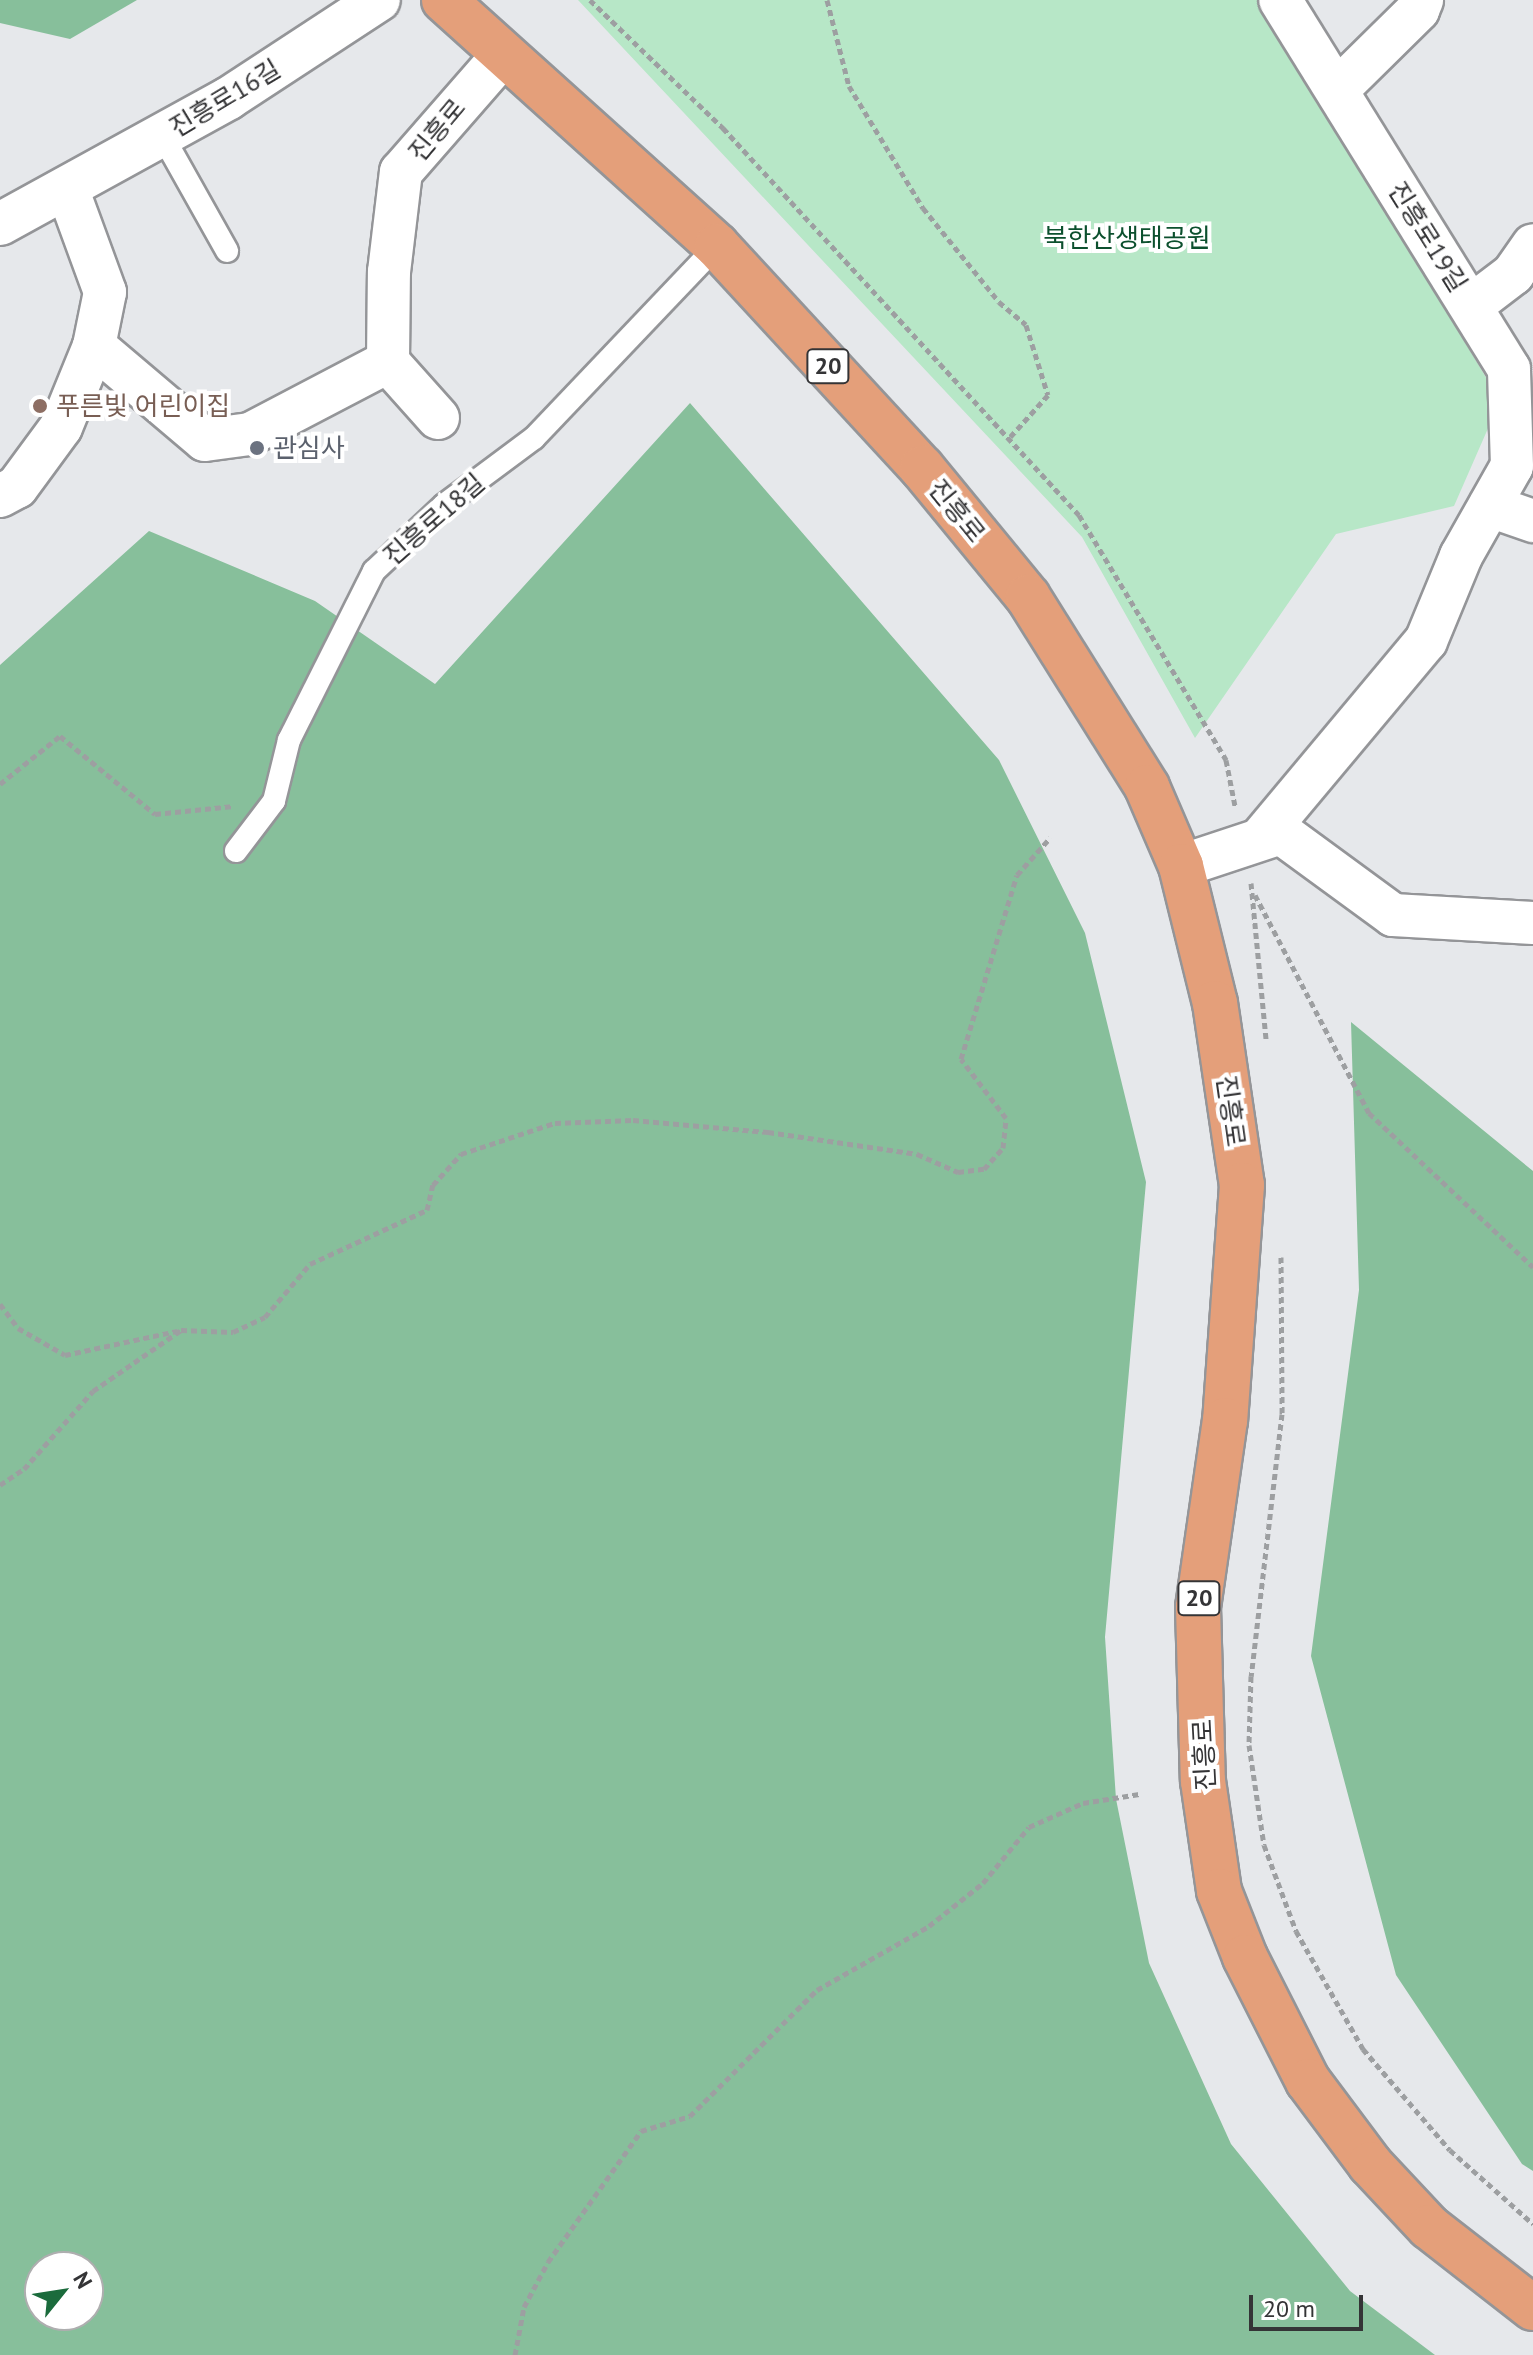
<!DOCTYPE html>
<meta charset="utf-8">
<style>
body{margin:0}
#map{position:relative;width:1533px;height:2355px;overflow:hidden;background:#e6e8eb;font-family:"PT Sans","Noto Sans KR",sans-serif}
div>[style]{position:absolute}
.green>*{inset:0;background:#b7e7c7}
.forest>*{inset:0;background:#87bf9b}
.path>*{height:5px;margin-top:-2.5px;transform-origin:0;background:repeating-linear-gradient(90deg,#9d9fa1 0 6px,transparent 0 10px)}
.roads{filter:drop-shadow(2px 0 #949598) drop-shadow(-2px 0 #949598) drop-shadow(0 2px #949598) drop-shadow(0 -2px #949598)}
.service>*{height:22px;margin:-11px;padding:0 11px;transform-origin:11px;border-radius:11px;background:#fff}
.minor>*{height:42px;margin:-21px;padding:0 21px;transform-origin:21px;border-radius:21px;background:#fff}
.primary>*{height:44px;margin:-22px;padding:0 22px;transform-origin:22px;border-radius:22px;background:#e49f7a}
.dots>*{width:22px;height:22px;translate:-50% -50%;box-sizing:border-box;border:4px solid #fff;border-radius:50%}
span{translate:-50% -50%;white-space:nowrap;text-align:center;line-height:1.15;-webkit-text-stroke:8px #fff;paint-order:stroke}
.shield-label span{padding:2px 6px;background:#fff;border:2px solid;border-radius:6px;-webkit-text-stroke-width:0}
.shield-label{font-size:24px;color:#343436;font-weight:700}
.street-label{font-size:26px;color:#343436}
.park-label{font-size:26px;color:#0c502e}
.education-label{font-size:26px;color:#785e54}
.left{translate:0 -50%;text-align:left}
.worship-label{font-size:26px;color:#5b616d}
.north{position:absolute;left:24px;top:2251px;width:80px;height:80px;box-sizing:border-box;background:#fff;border:2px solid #aeaeaf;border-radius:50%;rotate:60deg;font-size:22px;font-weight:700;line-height:32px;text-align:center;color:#343436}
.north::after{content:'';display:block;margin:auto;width:28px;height:36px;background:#1b6b3c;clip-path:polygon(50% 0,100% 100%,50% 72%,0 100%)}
.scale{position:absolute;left:1249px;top:2295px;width:114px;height:36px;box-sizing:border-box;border:4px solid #343436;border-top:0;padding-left:10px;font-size:24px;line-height:28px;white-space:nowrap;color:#343436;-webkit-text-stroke:6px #fff;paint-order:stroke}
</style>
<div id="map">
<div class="green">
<i style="clip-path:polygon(578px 0,1261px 0,1500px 401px,1454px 506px,1336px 534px,1195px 738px,1082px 537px)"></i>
</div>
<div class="forest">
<i style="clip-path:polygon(0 0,137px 0,70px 39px,0 23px)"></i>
<i style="clip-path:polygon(evenodd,690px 403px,999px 760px,1085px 933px,1146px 1182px,1105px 1637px,1116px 1799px,1149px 1963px,1231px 2144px,1350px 2291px,1435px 2355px,0 2355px,0 665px,149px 531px,315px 601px,435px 684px,690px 403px,40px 2267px,88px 2267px,88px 2315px,40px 2315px,40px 2267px)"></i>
<i style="clip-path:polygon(1351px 1022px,1533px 1171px,1533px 2171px,1522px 2164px,1396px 1975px,1311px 1656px,1359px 1290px)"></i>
</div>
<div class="path">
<i style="left:590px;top:0;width:185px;rotate:43.9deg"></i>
<i style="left:723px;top:128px;width:526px;rotate:47.39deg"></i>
<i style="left:1079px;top:515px;width:286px;rotate:59deg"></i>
<i style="left:1226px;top:760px;width:47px;rotate:78.9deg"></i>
<i style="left:827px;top:0;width:89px;rotate:75.7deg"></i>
<i style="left:849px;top:86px;width:143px;rotate:58.8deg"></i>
<i style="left:923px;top:208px;width:121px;rotate:51deg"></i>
<i style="left:999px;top:302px;width:35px;rotate:40deg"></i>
<i style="left:1026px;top:325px;width:73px;rotate:72.6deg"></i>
<i style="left:1048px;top:395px;width:57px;rotate:132.1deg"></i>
<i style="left:0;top:784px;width:77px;rotate:-38.7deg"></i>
<i style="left:60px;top:736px;width:123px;rotate:39.4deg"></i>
<i style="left:155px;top:814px;width:79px;rotate:-5.8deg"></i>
<i style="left:1251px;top:883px;width:158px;rotate:84.5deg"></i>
<i style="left:1255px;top:895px;width:246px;rotate:62.4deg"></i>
<i style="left:1369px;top:1113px;width:225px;rotate:43.2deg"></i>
<i style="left:1281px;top:1257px;width:157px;rotate:89.6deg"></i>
<i style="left:1282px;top:1414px;width:264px;rotate:96.7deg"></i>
<i style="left:1251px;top:1676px;width:69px;rotate:91.7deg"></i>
<i style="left:1249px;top:1745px;width:101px;rotate:81.5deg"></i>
<i style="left:1264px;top:1845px;width:92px;rotate:69.6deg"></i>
<i style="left:1296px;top:1931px;width:136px;rotate:60.4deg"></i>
<i style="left:1363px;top:2049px;width:133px;rotate:49.3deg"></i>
<i style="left:1450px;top:2150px;width:111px;rotate:41.7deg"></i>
<i style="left:0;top:1304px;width:30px;rotate:53deg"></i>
<i style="left:18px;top:1328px;width:54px;rotate:29.9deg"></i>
<i style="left:65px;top:1355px;width:115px;rotate:-12.1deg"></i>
<i style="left:0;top:1485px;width:29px;rotate:-34deg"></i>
<i style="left:24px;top:1469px;width:104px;rotate:-48.5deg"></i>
<i style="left:93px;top:1391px;width:107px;rotate:-34.7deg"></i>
<i style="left:181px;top:1330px;width:52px;rotate:2.2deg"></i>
<i style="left:233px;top:1332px;width:35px;rotate:-25deg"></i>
<i style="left:265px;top:1317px;width:70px;rotate:-49.7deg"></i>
<i style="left:310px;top:1264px;width:129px;rotate:-24.8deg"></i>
<i style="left:427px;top:1210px;width:26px;rotate:-77deg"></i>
<i style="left:433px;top:1185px;width:42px;rotate:-47.9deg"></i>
<i style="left:461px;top:1154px;width:99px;rotate:-18.3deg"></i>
<i style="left:555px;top:1123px;width:78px;rotate:-2.2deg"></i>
<i style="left:633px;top:1120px;width:136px;rotate:5.1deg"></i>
<i style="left:768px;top:1132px;width:151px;rotate:8.4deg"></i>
<i style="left:917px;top:1154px;width:45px;rotate:23.7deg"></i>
<i style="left:958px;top:1172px;width:26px;rotate:-7deg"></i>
<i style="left:984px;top:1169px;width:28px;rotate:-48deg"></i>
<i style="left:1003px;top:1148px;width:30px;rotate:-84deg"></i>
<i style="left:1006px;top:1118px;width:74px;rotate:-127.3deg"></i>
<i style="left:961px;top:1059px;width:192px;rotate:-73.1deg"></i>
<i style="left:1017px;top:875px;width:50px;rotate:-48.3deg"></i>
<i style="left:515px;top:2355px;width:49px;rotate:-79.4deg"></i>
<i style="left:524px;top:2307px;width:51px;rotate:-61.9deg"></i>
<i style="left:548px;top:2262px;width:161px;rotate:-54.6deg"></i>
<i style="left:641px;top:2131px;width:51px;rotate:-17deg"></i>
<i style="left:690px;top:2116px;width:179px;rotate:-44.8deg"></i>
<i style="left:817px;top:1990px;width:129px;rotate:-29.7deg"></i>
<i style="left:929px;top:1926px;width:69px;rotate:-38.5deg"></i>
<i style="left:983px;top:1883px;width:72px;rotate:-50.6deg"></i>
<i style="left:1029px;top:1827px;width:59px;rotate:-24deg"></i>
<i style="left:1083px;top:1803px;width:57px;rotate:-9.1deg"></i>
</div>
<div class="roads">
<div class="service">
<i style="left:162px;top:135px;width:133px;rotate:60.7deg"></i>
<i style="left:236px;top:851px;width:63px;rotate:-52.8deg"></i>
<i style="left:274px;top:801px;width:63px;rotate:-76.2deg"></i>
<i style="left:289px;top:740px;width:189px;rotate:-63.3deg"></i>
<i style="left:374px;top:571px;width:96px;rotate:-43.3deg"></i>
<i style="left:444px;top:505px;width:112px;rotate:-36.7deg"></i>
<i style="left:534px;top:438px;width:265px;rotate:-46.4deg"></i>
</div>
<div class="minor">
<i style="left:1337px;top:90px;width:114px;rotate:-44.6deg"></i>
<i style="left:1418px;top:10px;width:11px;rotate:-68deg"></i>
<i style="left:0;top:224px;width:261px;rotate:-28.8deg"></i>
<i style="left:229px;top:98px;width:179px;rotate:-33.2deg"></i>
<i style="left:1471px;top:306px;width:53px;rotate:-37.3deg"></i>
<i style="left:1513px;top:274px;width:35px;rotate:-55deg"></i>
<i style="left:94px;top:346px;width:145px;rotate:40.3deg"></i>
<i style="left:205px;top:440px;width:45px;rotate:-7.6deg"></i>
<i style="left:250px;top:434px;width:156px;rotate:-27.6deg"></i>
<i style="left:388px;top:362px;width:75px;rotate:48.2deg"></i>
<i style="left:388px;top:362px;width:90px;rotate:-89.4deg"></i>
<i style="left:389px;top:272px;width:101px;rotate:-83.2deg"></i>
<i style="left:401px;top:172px;width:157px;rotate:-48.9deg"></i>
<i style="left:0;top:496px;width:19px;rotate:-28deg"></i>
<i style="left:17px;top:487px;width:74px;rotate:-53.7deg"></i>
<i style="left:61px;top:427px;width:87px;rotate:-67.8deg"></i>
<i style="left:94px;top:346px;width:55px;rotate:-78.5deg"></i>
<i style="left:105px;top:292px;width:111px;rotate:-110.1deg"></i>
<i style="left:1490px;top:506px;width:46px;rotate:19.2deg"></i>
<i style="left:1261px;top:838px;width:257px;rotate:-50.1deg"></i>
<i style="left:1426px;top:641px;width:92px;rotate:-67.6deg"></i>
<i style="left:1461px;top:556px;width:103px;rotate:-60.5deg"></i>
<i style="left:1512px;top:466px;width:97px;rotate:-91.8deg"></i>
<i style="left:1509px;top:369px;width:434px;rotate:-121.8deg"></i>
<i style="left:1181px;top:866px;width:105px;rotate:-18.3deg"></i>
<i style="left:1281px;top:833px;width:139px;rotate:36.2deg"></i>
<i style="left:1393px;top:915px;width:140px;rotate:3.3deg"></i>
</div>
<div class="primary">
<i style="left:444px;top:0;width:367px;rotate:42deg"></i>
<i style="left:717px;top:246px;width:302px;rotate:47.3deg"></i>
<i style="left:922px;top:468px;width:167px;rotate:50.6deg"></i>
<i style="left:1028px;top:597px;width:224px;rotate:57.9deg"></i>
<i style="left:1147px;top:787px;width:86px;rotate:66.7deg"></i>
<i style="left:1181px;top:866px;width:141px;rotate:76.1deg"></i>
<i style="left:1215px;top:1003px;width:184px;rotate:81.6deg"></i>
<i style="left:1242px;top:1185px;width:236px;rotate:94.1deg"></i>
<i style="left:1225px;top:1420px;width:189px;rotate:98.2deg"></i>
<i style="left:1198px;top:1607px;width:174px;rotate:88.4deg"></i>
<i style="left:1203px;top:1781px;width:111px;rotate:81.7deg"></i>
<i style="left:1219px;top:1891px;width:71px;rotate:68.5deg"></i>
<i style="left:1245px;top:1957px;width:139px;rotate:63.1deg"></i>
<i style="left:1308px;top:2081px;width:104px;rotate:53.2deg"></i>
<i style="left:1370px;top:2164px;width:86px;rotate:46.9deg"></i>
<i style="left:1429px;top:2227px;width:132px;rotate:37.9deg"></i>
</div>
</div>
<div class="dots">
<i style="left:40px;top:406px;background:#8d6e63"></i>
<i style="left:257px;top:448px;background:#6b7280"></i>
</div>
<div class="shield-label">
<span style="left:828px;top:366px">20</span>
<span style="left:1199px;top:1598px">20</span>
</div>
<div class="street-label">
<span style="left:225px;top:98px;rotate:-31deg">진흥로16길</span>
<span style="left:437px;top:130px;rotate:-50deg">진흥로</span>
<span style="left:1428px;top:237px;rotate:58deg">진흥로19길</span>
<span style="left:957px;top:511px;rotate:51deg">진흥로</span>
<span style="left:434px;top:519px;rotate:-41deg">진흥로18길</span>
<span style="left:1231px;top:1111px;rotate:82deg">진흥로</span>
<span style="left:1204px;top:1755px;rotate:-93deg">진흥로</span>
</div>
<div class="park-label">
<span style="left:1127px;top:238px">북한산생태공원</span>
</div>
<div class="education-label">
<span class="left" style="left:56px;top:406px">푸른빛 어린이집</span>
</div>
<div class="worship-label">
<span class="left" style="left:273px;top:448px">관심사</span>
</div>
<div class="north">N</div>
<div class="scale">20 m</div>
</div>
